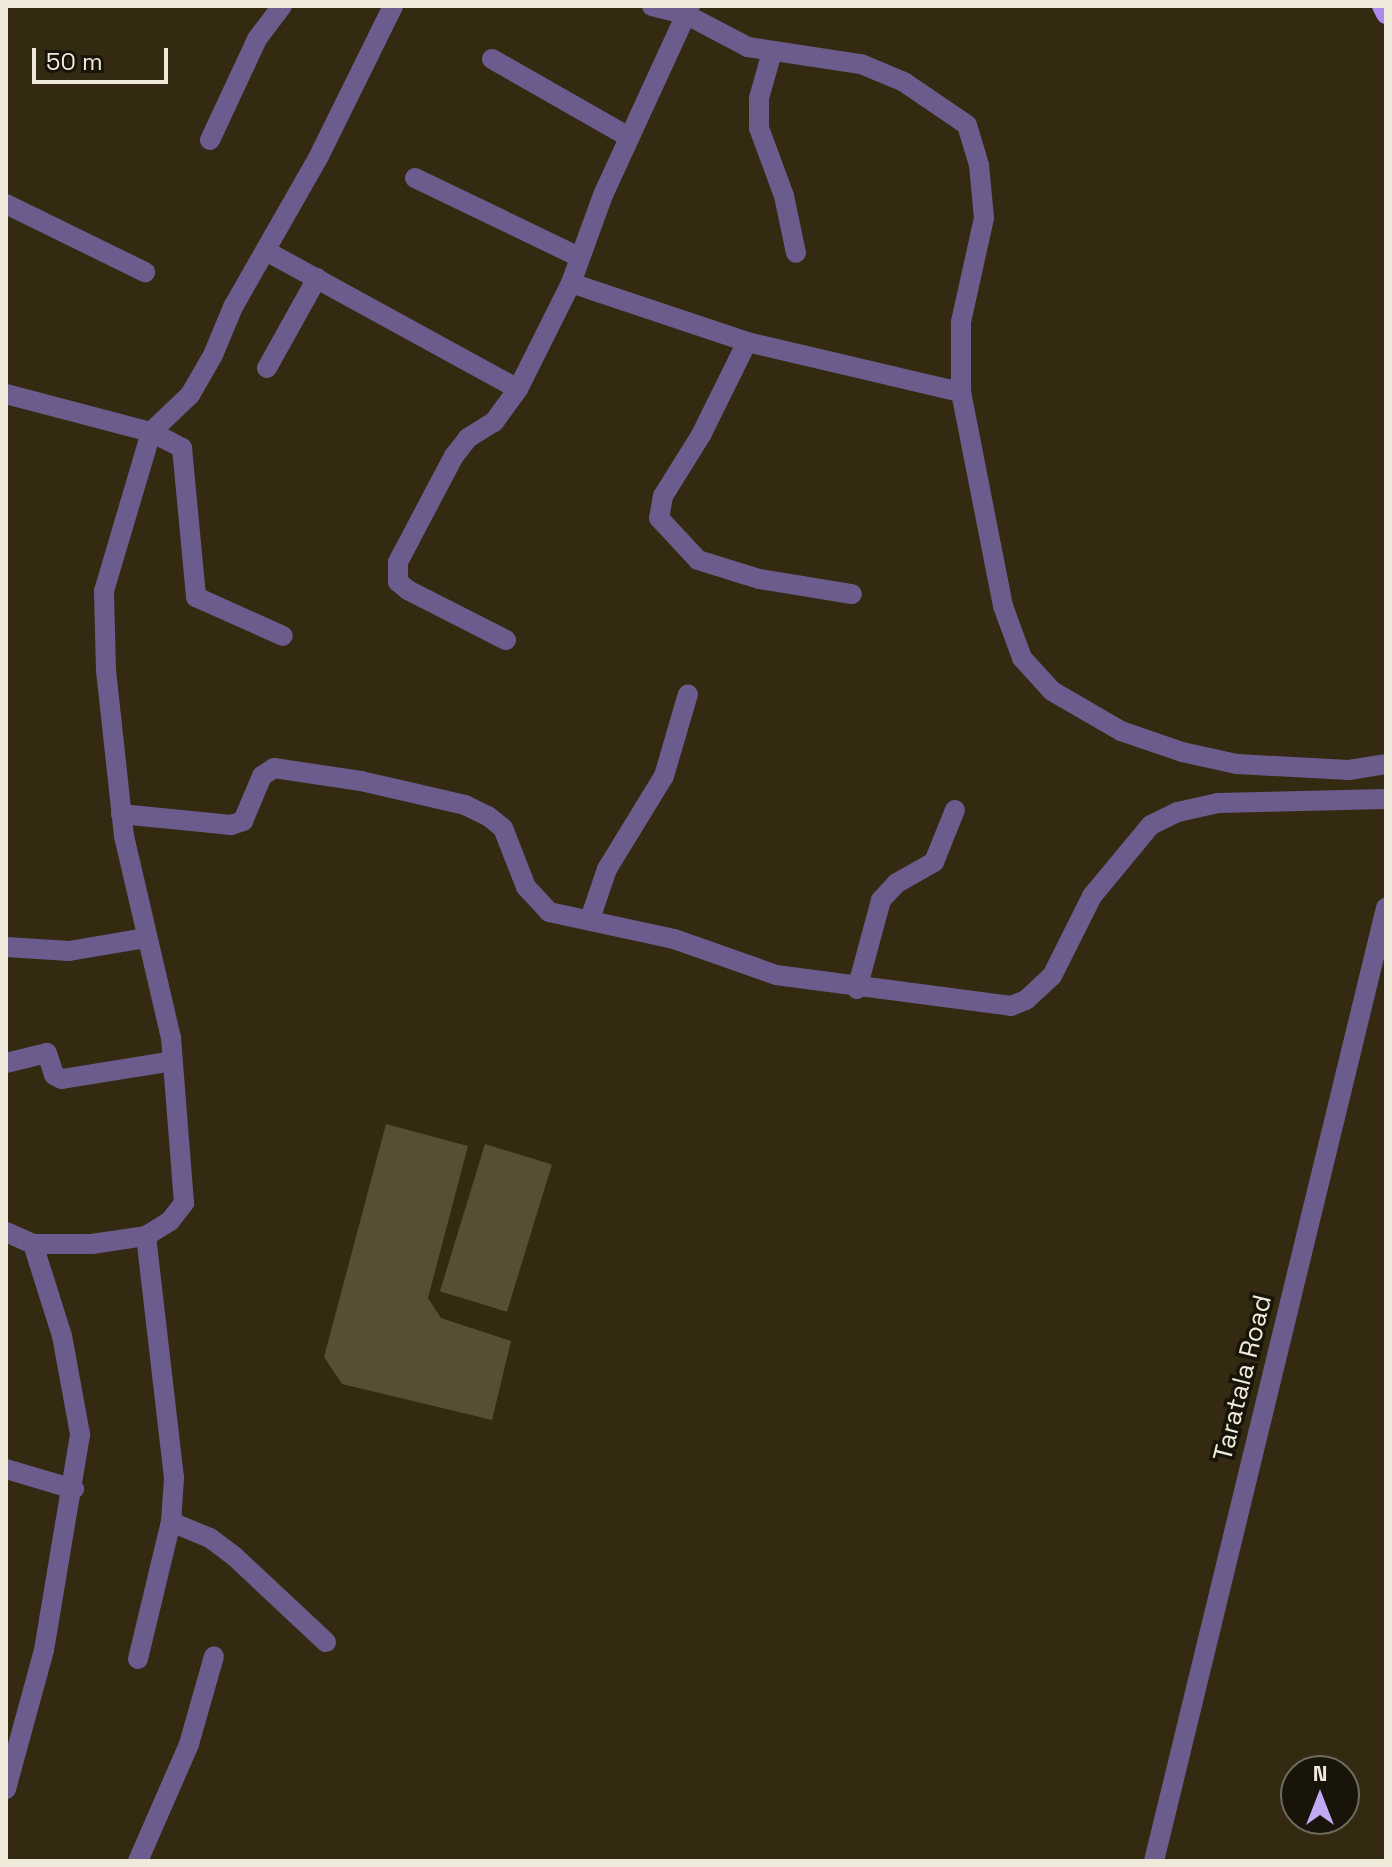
<!DOCTYPE html>
<style>
body{margin:0}
#map{position:relative;width:1392px;height:1867px;overflow:hidden;background:#342a11;font-family:"Space Grotesk",sans-serif}
div>[style]{position:absolute}
.building>*{inset:0;background:#584e34;transform-origin:0 0}
.minor>*{height:20px;margin:-10px;padding:0 10px;transform-origin:10px;border-radius:10px;background:#6c5c8d}
.major>*{height:20px;margin:-10px;padding:0 10px;transform-origin:10px;border-radius:10px;background:#ad89ef}
span{translate:-50% -50%;white-space:nowrap;text-align:center;line-height:1.15;-webkit-text-stroke:7px #181409;paint-order:stroke}
.street-label{font-size:26px;color:#f0eadb}
.frame{position:absolute;inset:0;border:8px solid #f0eadb;pointer-events:none}
.north{position:absolute;left:1280px;top:1755px;width:80px;height:80px;box-sizing:border-box;background:#181409;border:2px solid #6e6a5d;border-radius:50%;rotate:0deg;font-size:22px;font-weight:700;line-height:32px;text-align:center;color:#f0eadb}
.north::after{content:'';display:block;margin:auto;width:28px;height:36px;background:#c1a8f3;clip-path:polygon(50% 0,100% 100%,50% 72%,0 100%)}
.scale{position:absolute;left:32px;top:48px;width:136px;height:36px;box-sizing:border-box;border:4px solid #f0eadb;border-top:0;padding-left:10px;font-size:24px;line-height:28px;white-space:nowrap;color:#f0eadb;-webkit-text-stroke:6px #181409;paint-order:stroke}
</style>
<div id="map">
<div class="building">
<i style="clip-path:polygon(386px 1124px,468px 1146px,428px 1298px,441px 1318px,511px 1341px,492px 1420px,342px 1384px,324px 1357px)"></i>
<i style="left:485px;top:1144px;width:70px;height:154px;rotate:17deg"></i>
</div>
<div class="minor">
<i style="left:652px;top:6px;width:36px;rotate:14deg"></i>
<i style="left:687px;top:15px;width:69px;rotate:27.7deg"></i>
<i style="left:748px;top:47px;width:114px;rotate:8.6deg"></i>
<i style="left:861px;top:64px;width:47px;rotate:22.7deg"></i>
<i style="left:904px;top:82px;width:76px;rotate:34.3deg"></i>
<i style="left:967px;top:125px;width:42px;rotate:73.3deg"></i>
<i style="left:979px;top:165px;width:53px;rotate:84.6deg"></i>
<i style="left:984px;top:218px;width:107px;rotate:102.5deg"></i>
<i style="left:961px;top:322px;width:70px;rotate:90deg"></i>
<i style="left:961px;top:392px;width:218px;rotate:78.9deg"></i>
<i style="left:1003px;top:606px;width:55px;rotate:69.9deg"></i>
<i style="left:1022px;top:658px;width:45px;rotate:47.7deg"></i>
<i style="left:1052px;top:691px;width:80px;rotate:30.1deg"></i>
<i style="left:1121px;top:731px;width:65px;rotate:19deg"></i>
<i style="left:1182px;top:752px;width:56px;rotate:12.3deg"></i>
<i style="left:1237px;top:764px;width:112px;rotate:3.1deg"></i>
<i style="left:1349px;top:770px;width:37px;rotate:-9deg"></i>
<i style="left:772px;top:52px;width:48px;rotate:105.8deg"></i>
<i style="left:759px;top:98px;width:30px;rotate:90deg"></i>
<i style="left:759px;top:128px;width:72px;rotate:69.8deg"></i>
<i style="left:784px;top:196px;width:58px;rotate:78.1deg"></i>
<i style="left:492px;top:59px;width:158px;rotate:29.7deg"></i>
<i style="left:210px;top:140px;width:111px;rotate:-65deg"></i>
<i style="left:257px;top:39px;width:41px;rotate:-52.9deg"></i>
<i style="left:415px;top:178px;width:182px;rotate:25.7deg"></i>
<i style="left:6px;top:204px;width:155px;rotate:26.1deg"></i>
<i style="left:266px;top:251px;width:287px;rotate:28.7deg"></i>
<i style="left:571px;top:283px;width:186px;rotate:18.5deg"></i>
<i style="left:747px;top:342px;width:220px;rotate:13.2deg"></i>
<i style="left:747px;top:342px;width:104px;rotate:116.3deg"></i>
<i style="left:701px;top:435px;width:72px;rotate:121.9deg"></i>
<i style="left:663px;top:496px;width:22px;rotate:100deg"></i>
<i style="left:659px;top:518px;width:57px;rotate:47.1deg"></i>
<i style="left:698px;top:560px;width:64px;rotate:17.3deg"></i>
<i style="left:759px;top:579px;width:94px;rotate:9.2deg"></i>
<i style="left:267px;top:368px;width:103px;rotate:-60.9deg"></i>
<i style="left:6px;top:394px;width:150px;rotate:14.7deg"></i>
<i style="left:151px;top:432px;width:35px;rotate:27deg"></i>
<i style="left:182px;top:448px;width:150px;rotate:84.6deg"></i>
<i style="left:196px;top:597px;width:95px;rotate:24.1deg"></i>
<i style="left:506px;top:640px;width:110px;rotate:-153deg"></i>
<i style="left:408px;top:590px;width:13px;rotate:-141deg"></i>
<i style="left:398px;top:582px;width:20px;rotate:-90deg"></i>
<i style="left:398px;top:562px;width:120px;rotate:-62.2deg"></i>
<i style="left:454px;top:456px;width:23px;rotate:-52deg"></i>
<i style="left:468px;top:438px;width:31px;rotate:-32deg"></i>
<i style="left:494px;top:422px;width:41px;rotate:-54deg"></i>
<i style="left:518px;top:389px;width:119px;rotate:-63.4deg"></i>
<i style="left:571px;top:283px;width:94px;rotate:-70deg"></i>
<i style="left:603px;top:195px;width:208px;rotate:-65.3deg"></i>
<i style="left:121px;top:814px;width:111px;rotate:5.7deg"></i>
<i style="left:231px;top:825px;width:13px;rotate:-18deg"></i>
<i style="left:243px;top:821px;width:49px;rotate:-67.1deg"></i>
<i style="left:262px;top:776px;width:14px;rotate:-34deg"></i>
<i style="left:274px;top:768px;width:88px;rotate:8.5deg"></i>
<i style="left:361px;top:781px;width:107px;rotate:13deg"></i>
<i style="left:465px;top:805px;width:25px;rotate:26deg"></i>
<i style="left:488px;top:816px;width:19px;rotate:39deg"></i>
<i style="left:503px;top:828px;width:63px;rotate:68.7deg"></i>
<i style="left:526px;top:887px;width:34px;rotate:47deg"></i>
<i style="left:549px;top:912px;width:128px;rotate:12.2deg"></i>
<i style="left:674px;top:939px;width:108px;rotate:19.4deg"></i>
<i style="left:776px;top:975px;width:237px;rotate:7.5deg"></i>
<i style="left:1011px;top:1006px;width:16px;rotate:-22deg"></i>
<i style="left:1026px;top:1000px;width:35px;rotate:-43deg"></i>
<i style="left:1052px;top:976px;width:89px;rotate:-63.4deg"></i>
<i style="left:1092px;top:896px;width:92px;rotate:-50.3deg"></i>
<i style="left:1151px;top:825px;width:30px;rotate:-26deg"></i>
<i style="left:1178px;top:812px;width:41px;rotate:-12.7deg"></i>
<i style="left:1218px;top:803px;width:168px;rotate:-1.4deg"></i>
<i style="left:590px;top:919px;width:53px;rotate:-71.2deg"></i>
<i style="left:607px;top:869px;width:109px;rotate:-58.5deg"></i>
<i style="left:664px;top:776px;width:85px;rotate:-73.7deg"></i>
<i style="left:6px;top:947px;width:63px;rotate:3.6deg"></i>
<i style="left:69px;top:951px;width:77px;rotate:-9.7deg"></i>
<i style="left:857px;top:989px;width:92px;rotate:-74.9deg"></i>
<i style="left:881px;top:900px;width:23px;rotate:-47deg"></i>
<i style="left:897px;top:883px;width:43px;rotate:-29.6deg"></i>
<i style="left:934px;top:862px;width:56px;rotate:-68deg"></i>
<i style="left:6px;top:1063px;width:42px;rotate:-13.7deg"></i>
<i style="left:47px;top:1053px;width:23px;rotate:72deg"></i>
<i style="left:54px;top:1075px;width:9px;rotate:27deg"></i>
<i style="left:62px;top:1079px;width:112px;rotate:-9.2deg"></i>
<i style="left:6px;top:1232px;width:30px;rotate:24deg"></i>
<i style="left:33px;top:1244px;width:59px"></i>
<i style="left:92px;top:1244px;width:55px;rotate:-8.4deg"></i>
<i style="left:146px;top:1236px;width:28px;rotate:-32deg"></i>
<i style="left:170px;top:1221px;width:23px;rotate:-52deg"></i>
<i style="left:184px;top:1203px;width:166px;rotate:-94.5deg"></i>
<i style="left:171px;top:1038px;width:207px;rotate:-103.1deg"></i>
<i style="left:124px;top:836px;width:167px;rotate:-96.2deg"></i>
<i style="left:106px;top:670px;width:79px;rotate:-91.5deg"></i>
<i style="left:104px;top:591px;width:166px;rotate:-73.5deg"></i>
<i style="left:151px;top:432px;width:54px;rotate:-43.5deg"></i>
<i style="left:190px;top:395px;width:46px;rotate:-60.1deg"></i>
<i style="left:213px;top:355px;width:52px;rotate:-67.4deg"></i>
<i style="left:233px;top:307px;width:174px;rotate:-60.3deg"></i>
<i style="left:319px;top:156px;width:167px;rotate:-63.7deg"></i>
<i style="left:6px;top:1469px;width:71px;rotate:16.4deg"></i>
<i style="left:171px;top:1522px;width:42px;rotate:22.3deg"></i>
<i style="left:210px;top:1538px;width:30px;rotate:37deg"></i>
<i style="left:234px;top:1556px;width:126px;rotate:43.1deg"></i>
<i style="left:138px;top:1659px;width:141px;rotate:-76.5deg"></i>
<i style="left:171px;top:1522px;width:44px;rotate:-86.1deg"></i>
<i style="left:174px;top:1478px;width:244px;rotate:-96.6deg"></i>
<i style="left:6px;top:1789px;width:144px;rotate:-74.7deg"></i>
<i style="left:44px;top:1650px;width:219px;rotate:-80.5deg"></i>
<i style="left:80px;top:1434px;width:100px;rotate:-100.4deg"></i>
<i style="left:62px;top:1336px;width:96px;rotate:-107.5deg"></i>
<i style="left:138px;top:1861px;width:128px;rotate:-66.4deg"></i>
<i style="left:189px;top:1744px;width:91px;rotate:-74.1deg"></i>
<i style="left:1154px;top:1861px;width:981px;rotate:-76.32deg"></i>
</div>
<div class="major">
<i style="left:1382px;top:6px;width:9px;rotate:63deg"></i>
</div>
<div class="street-label">
<span style="left:1243px;top:1378px;rotate:-76deg">Taratala Road</span>
</div>
<div class="frame"></div>
<div class="north">N</div>
<div class="scale">50 m</div>
</div>
